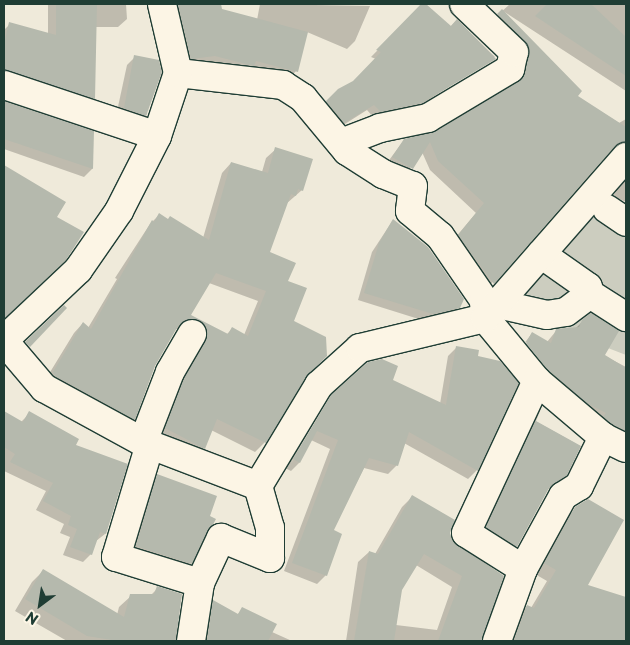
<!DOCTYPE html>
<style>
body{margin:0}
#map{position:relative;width:630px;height:645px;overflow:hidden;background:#efeada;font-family:"Playpen Sans",sans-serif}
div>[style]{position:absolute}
.green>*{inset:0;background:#cccdbf}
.shadow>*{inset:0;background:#0003}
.building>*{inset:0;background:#b5b9ad}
.roads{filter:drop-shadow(1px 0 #1f3d34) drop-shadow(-1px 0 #1f3d34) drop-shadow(0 1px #1f3d34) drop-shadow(0 -1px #1f3d34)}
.minor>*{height:28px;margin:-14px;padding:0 14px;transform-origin:14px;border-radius:14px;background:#fcf5e5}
span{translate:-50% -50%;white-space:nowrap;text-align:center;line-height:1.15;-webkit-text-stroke:4px #fcf5e5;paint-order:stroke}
.frame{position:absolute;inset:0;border:5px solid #1f3d34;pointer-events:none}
.north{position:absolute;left:15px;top:580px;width:50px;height:50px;-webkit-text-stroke:4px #fcf5e5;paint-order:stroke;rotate:211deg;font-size:14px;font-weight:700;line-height:20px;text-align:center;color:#1f3d34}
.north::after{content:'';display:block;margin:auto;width:18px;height:22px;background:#1f3d34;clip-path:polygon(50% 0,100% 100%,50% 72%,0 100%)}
</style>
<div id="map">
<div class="green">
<i style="clip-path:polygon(609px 197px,626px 208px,626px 355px,533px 319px,499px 317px,557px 258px)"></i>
</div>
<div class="shadow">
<i style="clip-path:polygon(48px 4px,126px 4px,127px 19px,118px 27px,95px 27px,93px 98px,85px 106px,4px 79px,4px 30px,10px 24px,48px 34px)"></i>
<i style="clip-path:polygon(168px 4px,219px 4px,221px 10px,257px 20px,260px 4px,370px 6px,355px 41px,347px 49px,307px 32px,296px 71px,288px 80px,182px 67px)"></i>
<i style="clip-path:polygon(423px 4px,450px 27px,457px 20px,495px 57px,414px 109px,374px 118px,367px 110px,337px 129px,320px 108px,338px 90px,353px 82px,376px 59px,371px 57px)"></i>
<i style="clip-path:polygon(510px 4px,626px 4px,626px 91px,503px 11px,576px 96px,619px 123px,626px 119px,626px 153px,612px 150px,573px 189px,485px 291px,450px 244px,476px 213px,430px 170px,422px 152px,403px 177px,384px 167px,404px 140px,436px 133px,515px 85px,521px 57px,489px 23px)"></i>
<i style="clip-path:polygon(135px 57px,147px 114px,139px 122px,116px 116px,127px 65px)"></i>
<i style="clip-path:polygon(4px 103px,93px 132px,92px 169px,84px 177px,4px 149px)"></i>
<i style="clip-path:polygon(evenodd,276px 149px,302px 190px,286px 204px,268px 253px,287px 281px,304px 377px,265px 442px,255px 452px,211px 430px,204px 448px,194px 458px,156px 438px,190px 329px,175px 329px,154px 366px,134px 419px,124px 429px,44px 382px,74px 333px,83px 323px,88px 328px,117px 279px,115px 278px,150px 224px,159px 215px,203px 238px,222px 173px,231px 163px,262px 172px,266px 158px,276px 149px,209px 283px,258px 301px,244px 335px,232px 329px,226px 335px,189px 315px,209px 283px)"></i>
<i style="clip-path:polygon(4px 166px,64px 203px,56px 217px,65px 259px,4px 319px)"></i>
<i style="clip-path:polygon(626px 178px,626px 202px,613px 196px)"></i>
<i style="clip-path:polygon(393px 220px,459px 307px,451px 315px,425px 321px,358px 300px,372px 252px)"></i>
<i style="clip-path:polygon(evenodd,583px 321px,603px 355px,626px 367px,626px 438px,518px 352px,532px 333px,547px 342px,556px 331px,575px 329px,583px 321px,524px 342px,527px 342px,553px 374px,551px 376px,524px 342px)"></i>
<i style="clip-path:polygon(457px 347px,517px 384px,477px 470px,468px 479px,404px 443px,397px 465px,388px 474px,364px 468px,332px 531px,326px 575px,317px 584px,284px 571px,330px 449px,311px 440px,299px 463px,291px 471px,285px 468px,323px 405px,325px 403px,290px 465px,332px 396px,392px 381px,440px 404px,448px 356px)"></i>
<i style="clip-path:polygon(4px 412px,21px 422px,30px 413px,74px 445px,105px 534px,96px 541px,91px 554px,83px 562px,63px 555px,70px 537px,60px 533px,64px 524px,36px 510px,46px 491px,4px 471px)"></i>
<i style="clip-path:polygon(539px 412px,535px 421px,580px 446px,566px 474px,546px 491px,516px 546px,509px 554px,479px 535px)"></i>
<i style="clip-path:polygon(158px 476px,191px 563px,182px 572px,128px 555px,149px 484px)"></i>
<i style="clip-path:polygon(evenodd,413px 496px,449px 533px,452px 542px,503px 576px,481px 641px,346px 641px,358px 562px,369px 552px,375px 554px,402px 507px,413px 496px,416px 565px,452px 587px,437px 630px,396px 625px,401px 590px,416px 565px)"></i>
<i style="clip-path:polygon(576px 508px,587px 586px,626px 598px,626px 641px,508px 641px,516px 617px,527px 606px,531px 608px,547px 581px,535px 574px,565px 519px)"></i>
<i style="clip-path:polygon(43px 571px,117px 615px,119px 607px,131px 596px,150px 596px,158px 588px,175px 641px,67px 641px,15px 611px,32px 582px)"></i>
<i style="clip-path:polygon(213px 602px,237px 615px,243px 609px,272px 632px,292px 641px,197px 641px,202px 613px)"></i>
</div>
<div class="building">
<i style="clip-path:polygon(56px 4px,97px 4px,95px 99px,4px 70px,4px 44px,9px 22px,56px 35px)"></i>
<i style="clip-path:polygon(178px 4px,221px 4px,222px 9px,308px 32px,298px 72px,256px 61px,254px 66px,215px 56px,191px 59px)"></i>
<i style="clip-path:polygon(421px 4px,426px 4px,451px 26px,457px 19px,496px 59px,422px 103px,381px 112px,374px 105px,344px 123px,326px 101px,338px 89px,353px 81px,381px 52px,376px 50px)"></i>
<i style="clip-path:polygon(547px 4px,591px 4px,626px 37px,626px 76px,535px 16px)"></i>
<i style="clip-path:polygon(502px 9px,582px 91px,578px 96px,626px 127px,626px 142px,614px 147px,494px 284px,458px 235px,484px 203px,438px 161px,430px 142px,413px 169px,392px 157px,404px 139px,436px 131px,522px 78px,529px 48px,497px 14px)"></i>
<i style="clip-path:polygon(134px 55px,159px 60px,162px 72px,146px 116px,124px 108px)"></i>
<i style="clip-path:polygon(4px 101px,94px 131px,93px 169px,4px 139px)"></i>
<i style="clip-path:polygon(evenodd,275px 147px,313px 159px,303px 191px,298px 189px,296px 196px,291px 194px,270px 252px,296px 263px,288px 281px,307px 288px,294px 321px,326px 337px,327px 356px,306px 377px,266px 443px,217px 419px,205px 449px,165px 428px,184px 379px,206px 341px,206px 327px,199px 320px,185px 320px,178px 326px,155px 366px,135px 420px,55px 376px,53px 372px,83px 322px,91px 329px,152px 220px,154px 222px,159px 213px,168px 219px,170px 216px,209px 240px,231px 162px,268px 173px,275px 147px,216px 273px,266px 291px,248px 336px,232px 327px,228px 334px,191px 315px,216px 273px)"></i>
<i style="clip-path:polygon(4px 165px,66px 202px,57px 217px,84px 232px,66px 260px,4px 319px)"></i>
<i style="clip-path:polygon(393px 219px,428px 247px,464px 299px,460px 308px,433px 314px,364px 293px,379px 243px)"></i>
<i style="clip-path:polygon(64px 305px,67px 308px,30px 347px,25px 342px)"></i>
<i style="clip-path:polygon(591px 313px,619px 331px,605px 355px,626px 368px,626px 431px,612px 424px,603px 417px,606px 413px,585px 402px,548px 370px,526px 343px,532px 332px,551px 343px,556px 329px,579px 327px,582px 320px)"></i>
<i style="clip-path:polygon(456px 346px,479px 350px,478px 356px,500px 361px,519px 383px,478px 471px,409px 432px,398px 466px,369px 458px,334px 530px,342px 534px,327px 576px,292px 563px,338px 440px,317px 431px,300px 463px,293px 459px,331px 395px,368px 362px,382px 359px,398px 366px,393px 380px,446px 405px)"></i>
<i style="clip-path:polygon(542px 406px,536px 421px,581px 446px,567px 475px,549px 488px,517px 547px,486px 527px)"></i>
<i style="clip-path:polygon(4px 411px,23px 422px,29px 411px,79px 439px,76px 445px,128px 464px,106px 534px,100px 532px,92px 555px,70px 547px,77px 529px,68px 525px,71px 516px,43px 501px,53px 483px,10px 462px,15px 454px,4px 447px)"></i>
<i style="clip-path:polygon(157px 474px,217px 496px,210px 516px,216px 519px,192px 564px,136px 546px)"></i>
<i style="clip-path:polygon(412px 495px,455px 520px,450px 533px,453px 541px,504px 576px,482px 641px,438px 641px,462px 576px,424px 554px,402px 590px,394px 641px,354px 641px,369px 551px,378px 554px)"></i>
<i style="clip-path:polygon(588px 499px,624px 520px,588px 585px,626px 597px,626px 641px,514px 641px,527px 605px,534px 608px,556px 570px,544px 563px,575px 507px)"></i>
<i style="clip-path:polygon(43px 569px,124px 617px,130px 594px,154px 594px,157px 586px,182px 594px,176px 641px,118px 641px,87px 636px,25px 599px)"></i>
<i style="clip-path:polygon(213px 600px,238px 614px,242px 607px,277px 624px,268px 641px,207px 641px)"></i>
</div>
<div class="roads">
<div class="minor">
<i style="left:178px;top:73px;width:106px;rotate:6.5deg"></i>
<i style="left:283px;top:85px;width:24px;rotate:33deg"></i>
<i style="left:303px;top:98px;width:69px;rotate:50.3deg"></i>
<i style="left:347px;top:151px;width:43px;rotate:32.6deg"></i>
<i style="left:383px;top:174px;width:32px;rotate:22deg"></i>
<i style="left:413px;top:186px;width:25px;rotate:97deg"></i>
<i style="left:410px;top:211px;width:39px;rotate:40deg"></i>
<i style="left:440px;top:236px;width:78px;rotate:55.5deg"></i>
<i style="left:484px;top:300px;width:18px;rotate:87deg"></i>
<i style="left:485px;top:318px;width:82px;rotate:50.5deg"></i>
<i style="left:537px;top:381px;width:87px;rotate:40.3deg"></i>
<i style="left:603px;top:437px;width:25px;rotate:26deg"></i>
<i style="left:4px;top:85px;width:161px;rotate:18.4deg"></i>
<i style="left:341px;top:143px;width:42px;rotate:-21deg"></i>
<i style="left:380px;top:128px;width:49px;rotate:-11.8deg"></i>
<i style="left:428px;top:118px;width:96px;rotate:-30.9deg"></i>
<i style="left:510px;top:69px;width:17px;rotate:-77deg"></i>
<i style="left:514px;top:52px;width:69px;rotate:-136.2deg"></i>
<i style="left:607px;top:209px;width:23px;rotate:34deg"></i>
<i style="left:541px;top:254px;width:57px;rotate:35.1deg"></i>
<i style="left:588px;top:287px;width:7px;rotate:74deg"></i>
<i style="left:498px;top:304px;width:50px;rotate:12.7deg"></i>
<i style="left:547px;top:315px;width:19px;rotate:-9deg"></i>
<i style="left:566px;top:312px;width:30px;rotate:-37deg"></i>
<i style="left:590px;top:294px;width:43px;rotate:32.6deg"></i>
<i style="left:4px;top:340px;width:102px;rotate:-43.4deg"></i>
<i style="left:78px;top:270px;width:72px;rotate:-55.2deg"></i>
<i style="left:119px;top:211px;width:84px;rotate:-63.1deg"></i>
<i style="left:157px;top:136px;width:66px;rotate:-71.6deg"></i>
<i style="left:178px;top:73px;width:71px;rotate:-103.1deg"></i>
<i style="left:4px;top:341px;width:62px;rotate:49.6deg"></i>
<i style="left:44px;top:388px;width:113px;rotate:28.6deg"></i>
<i style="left:143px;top:442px;width:123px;rotate:20.9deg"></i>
<i style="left:258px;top:486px;width:118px;rotate:-58.9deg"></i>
<i style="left:319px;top:385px;width:55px;rotate:-42.1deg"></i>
<i style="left:360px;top:348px;width:129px;rotate:-13.5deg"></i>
<i style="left:485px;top:318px;width:214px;rotate:-48.8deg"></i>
<i style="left:143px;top:442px;width:75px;rotate:-68.9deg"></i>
<i style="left:170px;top:372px;width:44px;rotate:-59.9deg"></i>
<i style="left:150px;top:444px;width:118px;rotate:106.7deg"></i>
<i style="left:116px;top:557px;width:88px;rotate:17.2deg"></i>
<i style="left:200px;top:583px;width:59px;rotate:98.8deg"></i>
<i style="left:523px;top:569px;width:67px;rotate:-147.7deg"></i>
<i style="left:466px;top:533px;width:168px;rotate:-65deg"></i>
<i style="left:200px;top:583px;width:50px;rotate:-65deg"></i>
<i style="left:221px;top:538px;width:53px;rotate:22.2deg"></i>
<i style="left:270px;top:558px;width:30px;rotate:-90deg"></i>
<i style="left:270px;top:528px;width:44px;rotate:-105.9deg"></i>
<i style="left:497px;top:641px;width:77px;rotate:-70.1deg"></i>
<i style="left:523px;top:569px;width:83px;rotate:-61.3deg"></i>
<i style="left:563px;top:496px;width:19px;rotate:-32deg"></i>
<i style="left:579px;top:486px;width:55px;rotate:-63.9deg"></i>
</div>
</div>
<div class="frame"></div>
<div class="north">N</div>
</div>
